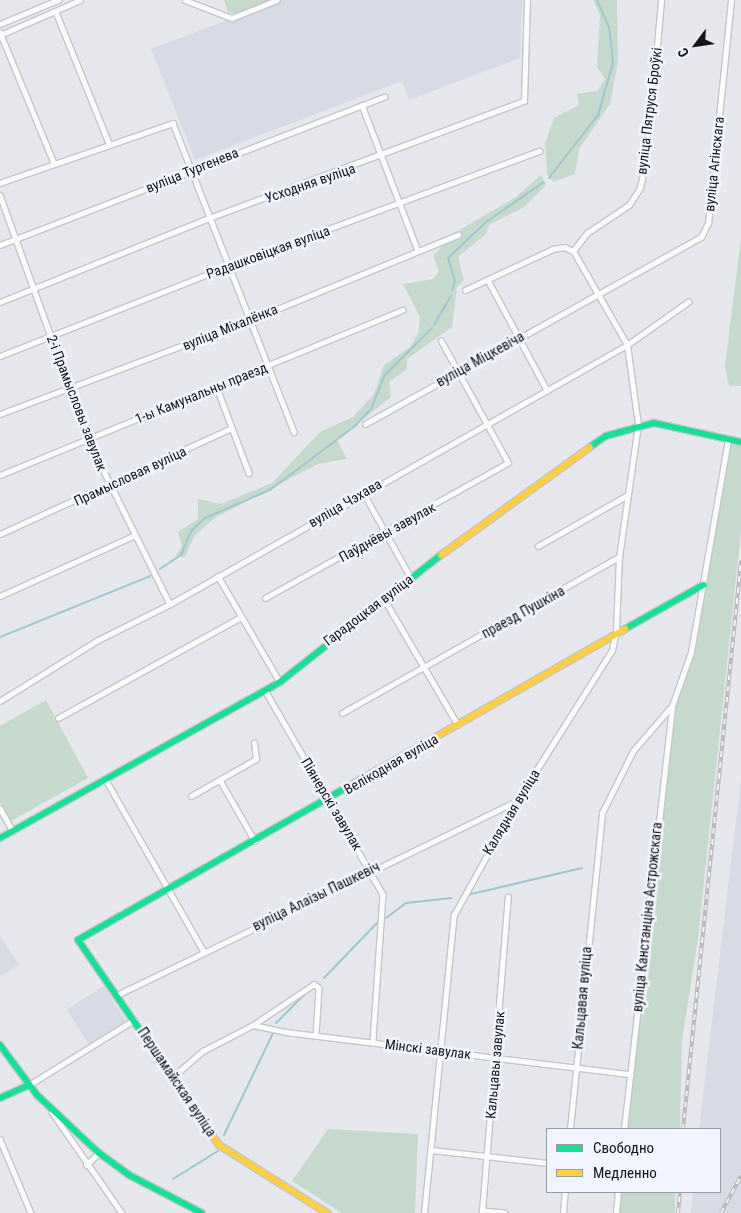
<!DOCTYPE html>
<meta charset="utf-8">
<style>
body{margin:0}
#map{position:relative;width:741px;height:1213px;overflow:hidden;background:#e7e8ee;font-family:"Roboto Condensed",sans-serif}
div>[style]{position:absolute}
.built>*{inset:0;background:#d8dbe6;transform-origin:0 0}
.green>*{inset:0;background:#c5d9cd;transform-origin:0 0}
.stream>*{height:2px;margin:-1px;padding:0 1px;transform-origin:1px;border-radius:1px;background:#9fc6cf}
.roads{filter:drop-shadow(1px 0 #c5c5ca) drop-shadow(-1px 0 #c5c5ca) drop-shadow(0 1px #c5c5ca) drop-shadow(0 -1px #c5c5ca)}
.street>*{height:4.5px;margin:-2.25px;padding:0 2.25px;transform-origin:2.25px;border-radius:2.25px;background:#fbfcfc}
.fast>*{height:6px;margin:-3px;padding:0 3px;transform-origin:3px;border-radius:3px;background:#16e098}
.slow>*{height:6px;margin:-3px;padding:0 3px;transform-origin:3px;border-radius:3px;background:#ffcf43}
.rail>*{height:4px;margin-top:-2px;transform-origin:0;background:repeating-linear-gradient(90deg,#f2f5ff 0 5.5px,#b8b8b9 0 11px);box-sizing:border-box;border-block:1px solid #b8b8b9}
span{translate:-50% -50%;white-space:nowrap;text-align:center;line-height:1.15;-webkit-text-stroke:5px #f2f5ff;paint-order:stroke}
.street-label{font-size:14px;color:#131417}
.legend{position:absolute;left:546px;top:1128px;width:175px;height:65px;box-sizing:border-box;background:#f2f5ff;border:1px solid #999ba2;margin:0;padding:6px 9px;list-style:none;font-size:15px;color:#131417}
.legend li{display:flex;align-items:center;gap:10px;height:25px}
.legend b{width:25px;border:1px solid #999ba2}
.north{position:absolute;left:671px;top:20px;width:50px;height:50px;-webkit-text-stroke:4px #f2f5ff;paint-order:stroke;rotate:239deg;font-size:14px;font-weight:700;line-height:20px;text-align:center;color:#131417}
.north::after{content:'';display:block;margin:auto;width:18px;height:22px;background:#131417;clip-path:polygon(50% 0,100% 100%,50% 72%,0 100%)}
</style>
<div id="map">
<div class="built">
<i style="clip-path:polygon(280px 0,522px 0,520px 58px,409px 100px,402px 81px,195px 160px,151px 49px)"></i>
<i style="clip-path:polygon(741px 779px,741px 1213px,691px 1213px,693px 1192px,720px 1192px,720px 1129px,699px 1129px)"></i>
<i style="clip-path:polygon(0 936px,19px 965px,0 976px)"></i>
<i style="left:104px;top:986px;width:44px;height:44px;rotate:58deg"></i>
</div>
<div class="green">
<i style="clip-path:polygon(224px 0,270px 0,236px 14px,228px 12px)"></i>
<i style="clip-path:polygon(593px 0,617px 0,618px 62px,610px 104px,579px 149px,575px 174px,553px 182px,547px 174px,545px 143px,554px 118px,579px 105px,577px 94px,597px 91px,605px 79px,597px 67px,600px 15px)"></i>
<i style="clip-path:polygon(541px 175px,546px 185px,524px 207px,489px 225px,486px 234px,458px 257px,464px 280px,457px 287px,452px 327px,407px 359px,407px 369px,389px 382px,391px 397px,337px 440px,347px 459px,318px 464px,216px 517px,195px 535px,185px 557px,175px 557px,182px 546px,178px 532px,198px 519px,198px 499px,221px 504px,272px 483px,320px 432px,353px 417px,374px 394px,384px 365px,410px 347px,418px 333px,420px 317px,403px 284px,433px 279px,439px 271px,433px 256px,454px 233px,516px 197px)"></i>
<i style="clip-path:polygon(741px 238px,741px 386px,729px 386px,725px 366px)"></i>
<i style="clip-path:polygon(730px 440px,741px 442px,741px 531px,698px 939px,682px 1039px,680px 1129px,627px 1129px,675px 707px,696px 646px)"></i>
<i style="clip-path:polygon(46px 700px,88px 778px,11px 821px,0 802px,0 726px)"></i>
<i style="clip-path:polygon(328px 1129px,418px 1134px,415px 1213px,342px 1213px,292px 1181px)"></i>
<i style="left:620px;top:1192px;width:55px;height:21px"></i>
</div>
<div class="stream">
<i style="left:549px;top:178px;width:80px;rotate:-52.1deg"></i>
<i style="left:598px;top:115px;width:54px;rotate:-73.9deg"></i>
<i style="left:613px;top:63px;width:36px;rotate:-96deg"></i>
<i style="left:609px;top:27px;width:30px;rotate:-114deg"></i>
<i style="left:452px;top:290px;width:9px;rotate:-72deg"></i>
<i style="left:455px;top:281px;width:24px;rotate:-107deg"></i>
<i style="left:448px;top:258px;width:52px;rotate:-43.5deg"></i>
<i style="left:486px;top:222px;width:70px;rotate:-34.6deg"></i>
<i style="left:434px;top:325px;width:34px;rotate:-60deg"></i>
<i style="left:160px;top:569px;width:25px;rotate:-34deg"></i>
<i style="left:181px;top:555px;width:26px;rotate:-67deg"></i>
<i style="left:191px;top:531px;width:19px;rotate:-43deg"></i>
<i style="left:205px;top:518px;width:71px;rotate:-23.3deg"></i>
<i style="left:270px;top:490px;width:106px;rotate:-37deg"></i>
<i style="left:355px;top:426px;width:23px;rotate:-47deg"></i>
<i style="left:371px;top:409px;width:35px;rotate:-68deg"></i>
<i style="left:384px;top:376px;width:68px;rotate:-45deg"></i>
<i style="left:0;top:637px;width:162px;rotate:-22.1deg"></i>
<i style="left:467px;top:895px;width:118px;rotate:-13.2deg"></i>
<i style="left:386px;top:918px;width:25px;rotate:-37deg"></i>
<i style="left:406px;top:903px;width:46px;rotate:-6.2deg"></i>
<i style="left:324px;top:978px;width:76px;rotate:-46.1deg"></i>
<i style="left:276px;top:1023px;width:45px;rotate:-45deg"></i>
<i style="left:224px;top:1135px;width:113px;rotate:-64.3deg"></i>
<i style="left:173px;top:1179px;width:53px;rotate:-31.9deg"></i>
</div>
<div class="roads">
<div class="street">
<i style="left:185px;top:0;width:50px;rotate:21deg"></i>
<i style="left:232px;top:18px;width:48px;rotate:-21.8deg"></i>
<i style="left:56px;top:12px;width:141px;rotate:68deg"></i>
<i style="left:0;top:24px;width:63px;rotate:-22.5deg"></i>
<i style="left:0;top:32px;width:142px;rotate:67.6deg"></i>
<i style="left:0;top:35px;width:87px;rotate:-23.6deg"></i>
<i style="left:362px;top:105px;width:156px;rotate:69deg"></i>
<i style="left:0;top:183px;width:183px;rotate:-19.1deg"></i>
<i style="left:173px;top:123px;width:332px;rotate:68.6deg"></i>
<i style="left:0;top:195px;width:259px;rotate:70.2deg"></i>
<i style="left:88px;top:439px;width:184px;rotate:63.6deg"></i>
<i style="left:0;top:245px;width:412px;rotate:-21.1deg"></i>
<i style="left:573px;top:251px;width:23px;rotate:-52deg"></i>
<i style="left:587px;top:233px;width:50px;rotate:-33.7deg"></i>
<i style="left:629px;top:205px;width:20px;rotate:-57deg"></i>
<i style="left:640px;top:188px;width:34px;rotate:-78deg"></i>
<i style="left:647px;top:155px;width:156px;rotate:-84.8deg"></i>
<i style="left:488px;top:280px;width:125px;rotate:61.8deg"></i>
<i style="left:465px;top:290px;width:97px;rotate:-25deg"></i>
<i style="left:553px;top:249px;width:12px;rotate:-9deg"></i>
<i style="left:565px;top:247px;width:9px;rotate:27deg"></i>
<i style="left:0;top:302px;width:225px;rotate:-21.9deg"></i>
<i style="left:209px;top:218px;width:336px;rotate:-20.4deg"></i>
<i style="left:524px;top:101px;width:101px;rotate:-88.3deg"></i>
<i style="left:0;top:356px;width:245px;rotate:-21.5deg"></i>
<i style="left:228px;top:266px;width:332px;rotate:-20.3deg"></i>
<i style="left:216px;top:385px;width:94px;rotate:69.4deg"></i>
<i style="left:0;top:414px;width:265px;rotate:-20.6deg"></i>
<i style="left:248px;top:321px;width:227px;rotate:-22.3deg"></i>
<i style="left:365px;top:424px;width:385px;rotate:-29.1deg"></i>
<i style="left:701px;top:237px;width:16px;rotate:-63deg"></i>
<i style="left:708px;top:223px;width:224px;rotate:-84.1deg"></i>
<i style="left:0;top:475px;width:435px;rotate:-22.3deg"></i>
<i style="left:363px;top:492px;width:98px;rotate:60.8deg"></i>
<i style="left:0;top:534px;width:254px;rotate:-24.6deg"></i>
<i style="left:538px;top:546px;width:101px;rotate:-29.6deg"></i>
<i style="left:218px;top:576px;width:123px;rotate:59.7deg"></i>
<i style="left:0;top:596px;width:146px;rotate:-24.3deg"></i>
<i style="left:383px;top:597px;width:148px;rotate:59.6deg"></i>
<i style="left:265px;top:598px;width:278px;rotate:-29.1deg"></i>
<i style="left:508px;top:463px;width:139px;rotate:-118.8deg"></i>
<i style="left:265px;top:690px;width:236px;rotate:60deg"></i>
<i style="left:383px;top:894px;width:148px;rotate:93.9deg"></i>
<i style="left:0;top:701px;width:115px;rotate:-31.9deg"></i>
<i style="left:98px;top:640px;width:80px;rotate:-26.6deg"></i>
<i style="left:170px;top:604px;width:525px;rotate:-29.54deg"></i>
<i style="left:627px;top:345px;width:75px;rotate:-35.2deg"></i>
<i style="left:342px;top:713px;width:318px;rotate:-29.4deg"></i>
<i style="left:58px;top:718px;width:209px;rotate:-28.9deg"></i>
<i style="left:106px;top:780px;width:196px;rotate:60.3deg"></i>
<i style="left:220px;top:780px;width:70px;rotate:60.2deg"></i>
<i style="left:191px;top:796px;width:75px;rotate:-29.6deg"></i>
<i style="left:256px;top:759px;width:16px;rotate:-97deg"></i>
<i style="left:0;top:808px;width:26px;rotate:61deg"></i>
<i style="left:117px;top:995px;width:445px;rotate:-25.9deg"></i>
<i style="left:253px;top:1025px;width:73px;rotate:-33.9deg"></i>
<i style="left:314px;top:984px;width:6px;rotate:39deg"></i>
<i style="left:319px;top:988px;width:48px;rotate:93.6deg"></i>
<i style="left:175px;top:1075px;width:37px;rotate:-41deg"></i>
<i style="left:203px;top:1051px;width:56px;rotate:-27.5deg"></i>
<i style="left:253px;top:1025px;width:34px;rotate:12deg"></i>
<i style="left:286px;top:1032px;width:347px;rotate:7deg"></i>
<i style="left:29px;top:1085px;width:123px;rotate:-31.8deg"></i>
<i style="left:52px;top:1112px;width:123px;rotate:55.3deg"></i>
<i style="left:570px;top:1129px;width:318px;rotate:-84.2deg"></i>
<i style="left:602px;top:813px;width:69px;rotate:-63.4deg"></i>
<i style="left:633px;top:751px;width:58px;rotate:-49.2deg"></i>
<i style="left:624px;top:1129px;width:426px;rotate:-83.5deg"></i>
<i style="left:672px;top:706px;width:57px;rotate:-70.6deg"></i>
<i style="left:691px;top:652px;width:216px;rotate:-80.1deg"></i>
<i style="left:0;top:1139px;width:80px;rotate:67.3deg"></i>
<i style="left:432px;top:1150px;width:116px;rotate:6.4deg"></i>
<i style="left:86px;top:1165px;width:18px;rotate:-43deg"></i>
<i style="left:424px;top:1213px;width:300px;rotate:-84.3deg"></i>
<i style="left:454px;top:915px;width:130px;rotate:-61.1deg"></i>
<i style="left:517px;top:801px;width:178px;rotate:-57.8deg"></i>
<i style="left:612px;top:650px;width:19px;rotate:-78deg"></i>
<i style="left:616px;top:631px;width:74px;rotate:-87.7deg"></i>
<i style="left:619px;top:557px;width:133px;rotate:-81.8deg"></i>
<i style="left:638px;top:425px;width:81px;rotate:-97.8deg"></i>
<i style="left:627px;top:345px;width:108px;rotate:-119.9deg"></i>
<i style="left:505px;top:1213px;width:23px;rotate:-175deg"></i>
<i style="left:482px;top:1211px;width:315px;rotate:-85.3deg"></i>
<i style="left:563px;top:1213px;width:21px;rotate:-85deg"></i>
<i style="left:616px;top:1213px;width:21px;rotate:-85deg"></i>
</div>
<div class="fast">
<i style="left:590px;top:447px;width:19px;rotate:-35deg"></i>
<i style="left:606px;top:436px;width:50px;rotate:-15.2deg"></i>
<i style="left:654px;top:423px;width:89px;rotate:12.3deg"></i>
<i style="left:625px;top:629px;width:90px;rotate:-29.4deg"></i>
<i style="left:0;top:838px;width:321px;rotate:-29.1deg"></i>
<i style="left:280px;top:682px;width:205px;rotate:-38.3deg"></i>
<i style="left:0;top:1045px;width:62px;rotate:53.5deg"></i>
<i style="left:37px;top:1095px;width:85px;rotate:43.1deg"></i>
<i style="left:99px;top:1153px;width:37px;rotate:36deg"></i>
<i style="left:129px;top:1175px;width:82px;rotate:27.5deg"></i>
<i style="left:0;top:1098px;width:32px;rotate:-24deg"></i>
<i style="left:198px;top:1115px;width:212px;rotate:-124.4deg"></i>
<i style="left:78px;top:940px;width:343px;rotate:-29.6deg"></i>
</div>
<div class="slow">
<i style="left:441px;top:555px;width:184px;rotate:-35.9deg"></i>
<i style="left:376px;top:771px;width:287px;rotate:-29.7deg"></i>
<i style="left:198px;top:1115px;width:37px;rotate:55deg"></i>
<i style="left:219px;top:1145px;width:128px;rotate:32.2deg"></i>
</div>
</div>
<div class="rail">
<i style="left:683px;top:1129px;width:571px;rotate:-84.17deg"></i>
<i style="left:678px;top:1213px;width:21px;rotate:-85deg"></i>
<i style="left:721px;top:1213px;width:42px;rotate:-61.6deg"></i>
</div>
<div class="street-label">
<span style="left:649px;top:111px;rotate:-83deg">вуліца Пятруся Броўкі</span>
<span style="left:714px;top:164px;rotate:-84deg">вуліца Агінскага</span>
<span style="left:192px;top:170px;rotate:-22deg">вуліца Тургенева</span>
<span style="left:310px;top:183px;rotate:-19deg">Усходняя вуліца</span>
<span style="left:268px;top:252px;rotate:-20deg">Радашковіцкая вуліца</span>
<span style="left:230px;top:327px;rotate:-22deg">вуліца Міхалёнка</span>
<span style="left:480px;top:359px;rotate:-29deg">вуліца Міцкевіча</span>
<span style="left:201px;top:393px;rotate:-22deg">1-ы Камунальны праезд</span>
<span style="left:77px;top:403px;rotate:69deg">2-і Прамысловы завулак</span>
<span style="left:130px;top:476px;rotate:-25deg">Прамысловая вуліца</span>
<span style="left:345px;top:503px;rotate:-30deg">вуліца Чэхава</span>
<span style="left:387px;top:532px;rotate:-29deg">Паўднёвы завулак</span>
<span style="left:368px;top:610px;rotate:-37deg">Гарадоцкая вуліца</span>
<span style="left:523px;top:612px;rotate:-29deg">праезд Пушкіна</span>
<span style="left:391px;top:764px;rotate:-30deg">Велікодная вуліца</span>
<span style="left:332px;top:804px;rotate:59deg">Піянерскі завулак</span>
<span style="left:511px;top:812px;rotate:-59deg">Калядная вуліца</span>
<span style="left:316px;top:896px;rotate:-26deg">вуліца Алаізы Пашкевіч</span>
<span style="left:647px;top:917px;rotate:-84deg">вуліца Канстанціна Астрожскага</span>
<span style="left:582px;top:998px;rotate:-85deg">Кальцавая вуліца</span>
<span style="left:428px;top:1049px;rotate:7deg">Мінскі завулак</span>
<span style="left:495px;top:1065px;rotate:-85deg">Кальцавы завулак</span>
<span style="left:177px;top:1082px;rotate:56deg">Першамайская вуліца</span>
</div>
<ul class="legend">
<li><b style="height:6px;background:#16e098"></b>Свободно</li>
<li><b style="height:6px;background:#ffcf43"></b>Медленно</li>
</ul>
<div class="north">С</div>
</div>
